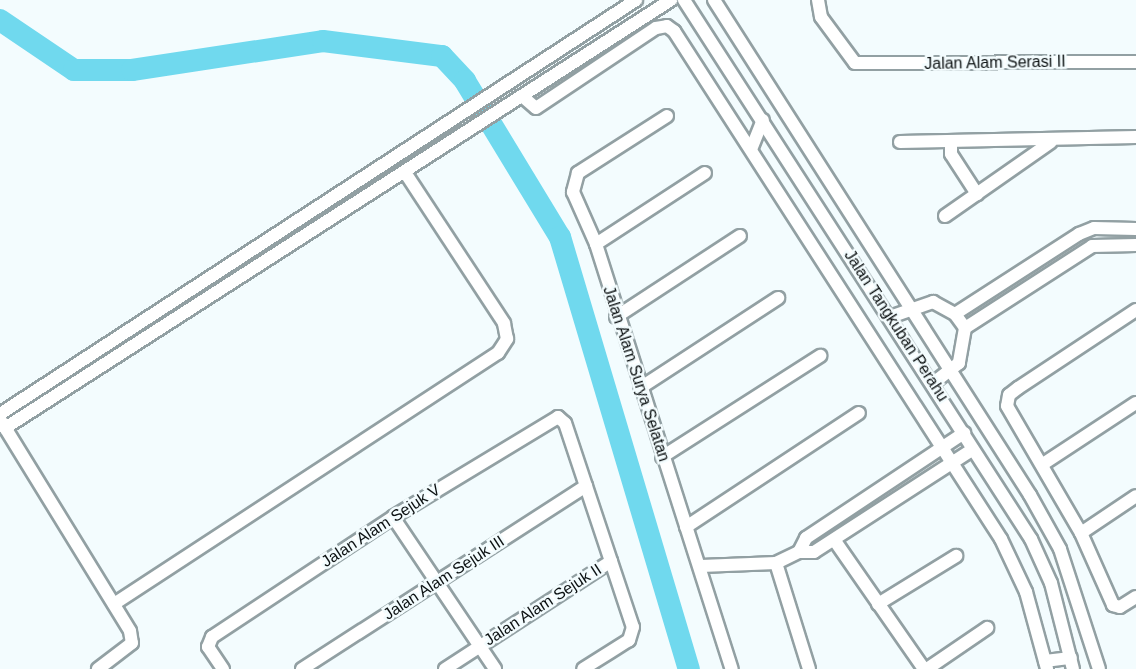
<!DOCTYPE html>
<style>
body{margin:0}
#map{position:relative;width:1136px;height:669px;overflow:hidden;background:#f3fcfe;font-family:Helvetica,sans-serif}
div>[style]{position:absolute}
.river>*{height:22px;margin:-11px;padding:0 11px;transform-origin:11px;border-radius:11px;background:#70d9ee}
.roads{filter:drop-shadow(2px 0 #92a0a3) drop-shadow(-2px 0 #92a0a3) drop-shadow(0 2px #92a0a3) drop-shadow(0 -2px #92a0a3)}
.minor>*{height:12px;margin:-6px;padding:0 6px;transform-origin:6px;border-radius:6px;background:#fff}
span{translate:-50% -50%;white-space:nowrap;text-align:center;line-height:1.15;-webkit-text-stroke:5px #f3fcfe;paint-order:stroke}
.street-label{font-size:16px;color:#0b1011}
</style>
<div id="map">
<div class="river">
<i style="left:0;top:20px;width:89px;rotate:34deg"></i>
<i style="left:74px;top:70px;width:58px"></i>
<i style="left:132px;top:70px;width:193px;rotate:-8.6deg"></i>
<i style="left:323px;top:41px;width:120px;rotate:7.2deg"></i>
<i style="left:442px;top:56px;width:34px;rotate:47deg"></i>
<i style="left:465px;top:81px;width:183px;rotate:58.7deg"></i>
<i style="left:560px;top:237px;width:451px;rotate:73.4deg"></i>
</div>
<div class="roads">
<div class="minor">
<i style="left:684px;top:0;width:641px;rotate:57.23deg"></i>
<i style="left:1031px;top:539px;width:48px;rotate:65.6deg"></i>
<i style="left:1051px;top:583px;width:89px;rotate:75.7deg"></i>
<i style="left:714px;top:0;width:587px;rotate:57.45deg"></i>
<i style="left:1030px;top:495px;width:62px;rotate:60.9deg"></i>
<i style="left:1060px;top:549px;width:126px;rotate:72deg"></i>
<i style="left:818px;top:0;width:17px;rotate:80deg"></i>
<i style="left:821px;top:17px;width:57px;rotate:53.5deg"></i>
<i style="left:855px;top:63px;width:281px;rotate:-0.2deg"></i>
<i style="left:522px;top:96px;width:18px;rotate:41deg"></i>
<i style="left:536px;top:108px;width:144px;rotate:-33.7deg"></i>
<i style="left:656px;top:28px;width:11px;rotate:-10deg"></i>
<i style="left:667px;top:26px;width:9px;rotate:36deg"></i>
<i style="left:674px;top:31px;width:604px;rotate:57.23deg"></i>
<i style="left:1001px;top:539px;width:59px;rotate:64.7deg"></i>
<i style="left:1026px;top:592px;width:80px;rotate:74.7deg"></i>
<i style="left:667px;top:116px;width:106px;rotate:147.4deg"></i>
<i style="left:578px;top:173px;width:20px;rotate:105deg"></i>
<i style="left:573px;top:192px;width:57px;rotate:66.1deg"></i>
<i style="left:596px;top:244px;width:446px;rotate:72.3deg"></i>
<i style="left:900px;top:142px;width:236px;rotate:-1.2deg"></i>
<i style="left:951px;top:142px;width:12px;rotate:90deg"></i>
<i style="left:951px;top:154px;width:48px;rotate:57deg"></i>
<i style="left:752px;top:147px;width:29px;rotate:-68deg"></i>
<i style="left:945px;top:216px;width:129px;rotate:-34.9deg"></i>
<i style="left:596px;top:244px;width:130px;rotate:-33.1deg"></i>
<i style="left:1136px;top:310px;width:141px;rotate:146.5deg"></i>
<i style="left:1018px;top:388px;width:11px;rotate:142deg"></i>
<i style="left:1009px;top:395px;width:11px;rotate:100deg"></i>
<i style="left:1007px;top:406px;width:147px;rotate:59.8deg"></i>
<i style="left:1081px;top:533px;width:79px;rotate:66deg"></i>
<i style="left:1113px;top:605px;width:7px;rotate:16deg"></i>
<i style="left:1120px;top:607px;width:19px;rotate:-32deg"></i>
<i style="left:955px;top:314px;width:148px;rotate:-32.8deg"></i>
<i style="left:1079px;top:234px;width:16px;rotate:-22deg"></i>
<i style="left:1094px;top:228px;width:42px;rotate:1.4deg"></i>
<i style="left:616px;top:317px;width:148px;rotate:-33.2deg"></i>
<i style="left:890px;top:317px;width:46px;rotate:-19.2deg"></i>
<i style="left:933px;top:302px;width:25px;rotate:29deg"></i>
<i style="left:955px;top:314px;width:17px;rotate:54deg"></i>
<i style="left:965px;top:328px;width:36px;rotate:100deg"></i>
<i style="left:959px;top:363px;width:33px;rotate:142deg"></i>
<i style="left:965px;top:328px;width:151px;rotate:-32.8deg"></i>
<i style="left:1092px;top:246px;width:44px;rotate:-1.3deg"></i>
<i style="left:640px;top:388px;width:165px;rotate:-33.1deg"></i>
<i style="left:0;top:414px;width:759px;rotate:-33.06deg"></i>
<i style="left:1px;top:421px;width:246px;rotate:58.4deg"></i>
<i style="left:130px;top:631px;width:12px;rotate:81deg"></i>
<i style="left:132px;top:643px;width:43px;rotate:142.6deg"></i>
<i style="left:5px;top:428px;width:792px;rotate:-32.73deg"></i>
<i style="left:662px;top:457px;width:188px;rotate:-32.6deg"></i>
<i style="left:1043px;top:464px;width:111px;rotate:-33.3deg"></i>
<i style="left:393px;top:517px;width:183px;rotate:56.1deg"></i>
<i style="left:686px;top:527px;width:207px;rotate:-33.4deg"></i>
<i style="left:1081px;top:533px;width:66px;rotate:-33.9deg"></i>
<i style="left:835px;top:541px;width:156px;rotate:55.2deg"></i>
<i style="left:799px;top:552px;width:16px;rotate:-63deg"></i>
<i style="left:806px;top:538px;width:190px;rotate:-33.6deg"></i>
<i style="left:776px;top:563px;width:111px;rotate:72.7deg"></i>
<i style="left:701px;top:566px;width:75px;rotate:-2.3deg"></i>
<i style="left:776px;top:563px;width:25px;rotate:-26deg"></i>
<i style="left:799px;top:552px;width:15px"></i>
<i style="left:814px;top:552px;width:189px;rotate:-32.9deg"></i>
<i style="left:114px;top:604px;width:459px;rotate:-33.2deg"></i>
<i style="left:498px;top:353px;width:17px;rotate:-57deg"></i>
<i style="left:507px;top:339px;width:16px;rotate:-101deg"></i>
<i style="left:504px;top:323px;width:181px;rotate:-123.3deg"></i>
<i style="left:878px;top:604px;width:92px;rotate:-31.6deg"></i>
<i style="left:1045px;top:661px;width:26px;rotate:-7deg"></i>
<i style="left:223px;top:669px;width:27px;rotate:-124deg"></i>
<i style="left:208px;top:647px;width:11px;rotate:-68deg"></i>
<i style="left:212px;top:637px;width:217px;rotate:-33.5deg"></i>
<i style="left:393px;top:517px;width:193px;rotate:-31.2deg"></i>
<i style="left:558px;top:417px;width:9px;rotate:41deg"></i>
<i style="left:565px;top:423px;width:215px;rotate:71.6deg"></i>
<i style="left:633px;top:627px;width:14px;rotate:107deg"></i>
<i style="left:629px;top:640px;width:54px;rotate:147.8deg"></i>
<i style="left:302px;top:669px;width:338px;rotate:-32.8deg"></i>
<i style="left:445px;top:669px;width:198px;rotate:-33deg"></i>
<i style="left:927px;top:669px;width:73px;rotate:-34.3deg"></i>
</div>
</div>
<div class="street-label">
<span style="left:995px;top:63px;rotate:-1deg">Jalan Alam Serasi II</span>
<span style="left:896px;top:326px;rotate:57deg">Jalan Tangkuban Perahu</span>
<span style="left:636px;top:374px;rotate:72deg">Jalan Alam Surya Selatan</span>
<span style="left:381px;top:526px;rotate:-33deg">Jalan Alam Sejuk V</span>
<span style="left:444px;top:578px;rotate:-33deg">Jalan Alam Sejuk III</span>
<span style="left:543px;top:605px;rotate:-33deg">Jalan Alam Sejuk II</span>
</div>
</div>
